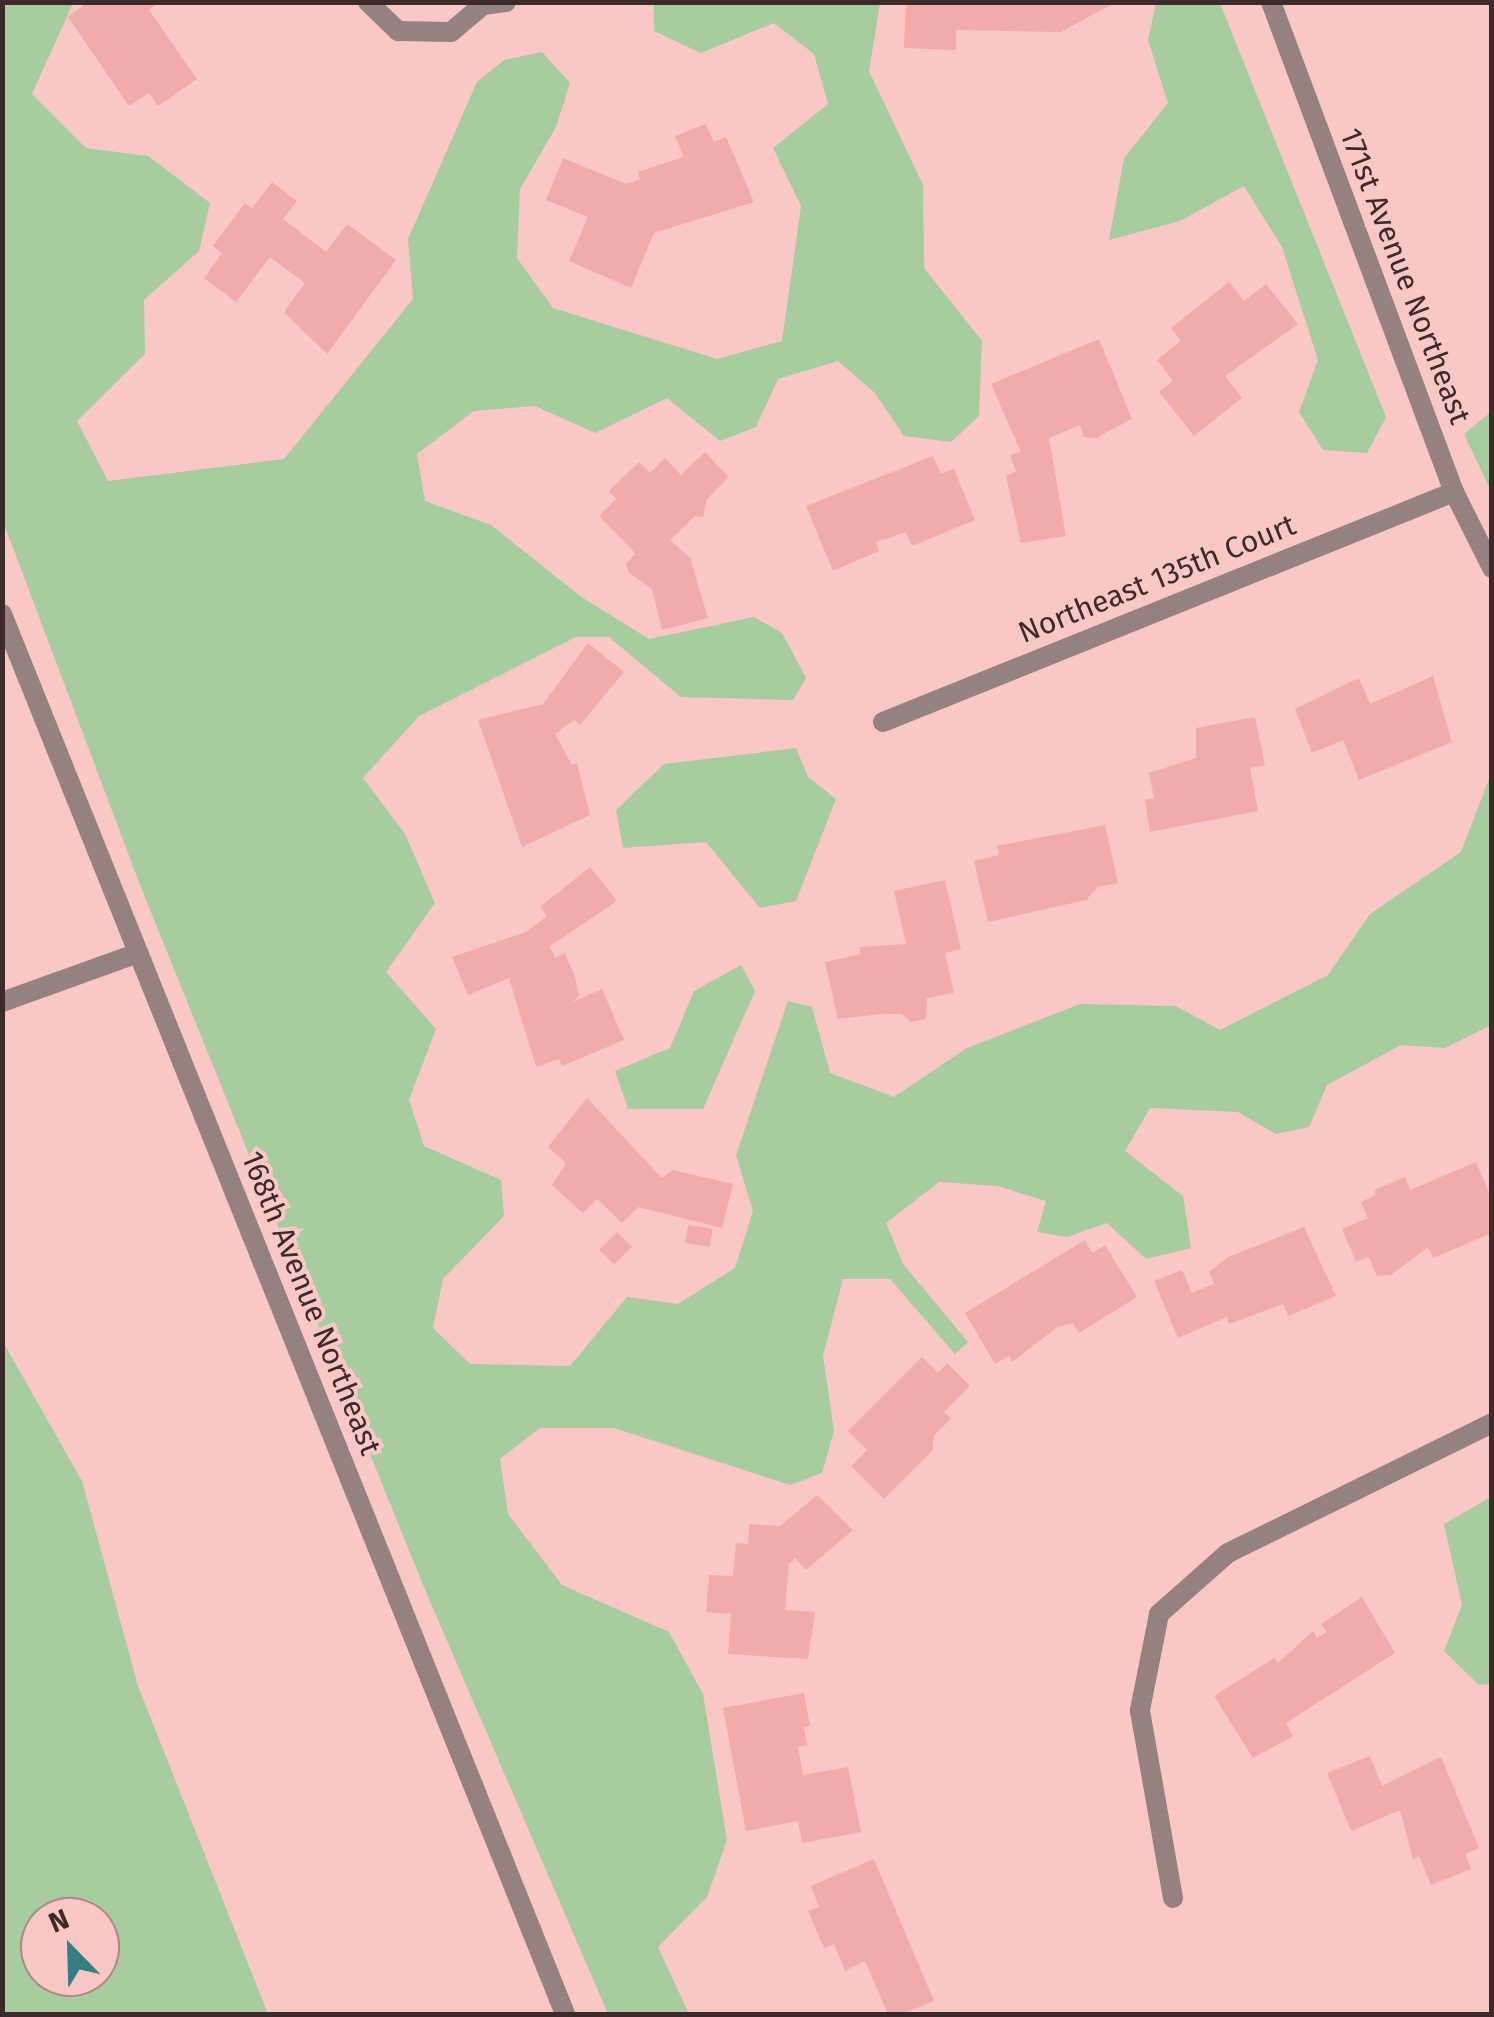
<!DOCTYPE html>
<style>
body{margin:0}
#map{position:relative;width:1494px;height:2017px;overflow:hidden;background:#f9c7c6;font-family:"Fira Sans",sans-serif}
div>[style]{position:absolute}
.green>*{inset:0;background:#a7cc9d}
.building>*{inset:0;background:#f0acab;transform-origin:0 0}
.street>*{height:20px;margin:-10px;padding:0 10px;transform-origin:10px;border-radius:10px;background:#968181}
span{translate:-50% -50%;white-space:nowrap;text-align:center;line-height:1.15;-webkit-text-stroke:8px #f9c7c6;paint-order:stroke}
.street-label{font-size:30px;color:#3d2a2a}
.frame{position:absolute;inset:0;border:5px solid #3d2a2a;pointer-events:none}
.north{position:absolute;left:20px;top:1897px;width:100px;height:100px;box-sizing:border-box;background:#f9c7c6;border:2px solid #ae8888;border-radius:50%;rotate:337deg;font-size:28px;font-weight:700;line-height:40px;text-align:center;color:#3d2a2a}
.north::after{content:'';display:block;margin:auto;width:35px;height:45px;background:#357e81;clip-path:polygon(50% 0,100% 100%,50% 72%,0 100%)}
</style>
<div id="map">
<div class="green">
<i style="clip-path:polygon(3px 2px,73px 3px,32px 94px,86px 148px,148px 156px,210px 203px,199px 251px,144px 300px,145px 354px,77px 421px,108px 481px,284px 459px,413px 299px,408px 239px,477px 82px,504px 60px,542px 52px,570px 83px,556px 127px,520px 189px,517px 258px,553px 308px,717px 359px,782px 341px,801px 206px,773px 148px,828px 104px,814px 54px,774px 23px,701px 53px,654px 31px,654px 4px,880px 3px,869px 71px,923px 185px,924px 268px,982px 341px,979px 416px,951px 442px,904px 436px,875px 393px,838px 361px,778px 379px,756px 427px,720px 441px,667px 398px,595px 433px,535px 406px,474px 411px,417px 454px,425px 501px,491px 525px,580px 596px,649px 639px,754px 617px,782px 633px,806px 678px,793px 700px,681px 697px,609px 637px,576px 637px,419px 716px,363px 778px,405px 834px,435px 903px,386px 972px,436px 1029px,409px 1100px,424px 1146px,501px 1180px,504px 1216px,443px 1279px,433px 1328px,470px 1364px,570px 1366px,627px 1297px,678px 1304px,735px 1268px,753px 1211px,736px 1155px,788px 1001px,812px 1007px,830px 1073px,894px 1097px,967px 1048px,1080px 1004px,1176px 1006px,1220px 1030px,1328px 975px,1370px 914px,1461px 852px,1491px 774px,1491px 1025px,1445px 1048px,1401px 1045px,1327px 1085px,1309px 1127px,1276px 1134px,1238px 1112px,1150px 1108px,1125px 1151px,1183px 1196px,1191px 1248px,1146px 1259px,1107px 1223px,1067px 1237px,1037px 1232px,1046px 1201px,998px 1186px,939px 1182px,886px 1223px,903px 1264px,968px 1342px,955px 1354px,890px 1279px,843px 1279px,823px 1356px,834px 1431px,822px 1473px,790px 1485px,614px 1428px,540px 1428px,500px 1459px,508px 1514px,562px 1585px,669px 1632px,703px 1694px,727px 1840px,707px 1897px,658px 1947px,689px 2014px,608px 2014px,423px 1585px,140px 885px,3px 521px)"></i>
<i style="clip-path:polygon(1156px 3px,1220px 3px,1386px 417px,1367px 453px,1323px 450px,1299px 412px,1318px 360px,1282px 247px,1244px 186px,1180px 221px,1109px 240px,1124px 158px,1168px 103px,1148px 40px)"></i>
<i style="clip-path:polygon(1491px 412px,1491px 491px,1464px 434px)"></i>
<i style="clip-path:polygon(796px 748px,808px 777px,836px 799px,796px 901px,760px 908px,706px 842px,623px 848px,616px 810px,664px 764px)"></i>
<i style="clip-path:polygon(741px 965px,755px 991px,703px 1109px,628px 1109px,615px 1071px,670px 1048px,694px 991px)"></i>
<i style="clip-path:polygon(evenodd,2px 1340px,82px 1481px,138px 1686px,268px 2014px,3px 2014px,2px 1340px,40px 1917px,100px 1917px,100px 1977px,40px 1977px,40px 1917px)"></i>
<i style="clip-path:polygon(1491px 1497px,1491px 1684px,1479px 1685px,1444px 1651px,1462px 1605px,1444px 1524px)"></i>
</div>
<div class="building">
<i style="clip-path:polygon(88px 2px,159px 2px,149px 10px,197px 79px,158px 106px,149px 93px,129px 106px,68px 17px)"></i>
<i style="clip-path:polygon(906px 2px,1116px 2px,1061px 32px,956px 30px,956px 50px,904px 48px)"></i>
<i style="clip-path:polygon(706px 124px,714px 142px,726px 137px,754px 202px,654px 233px,631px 288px,569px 261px,588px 217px,546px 200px,563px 158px,626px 184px,640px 179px,638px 172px,684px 157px,675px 136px)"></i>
<i style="clip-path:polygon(272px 182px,297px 201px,283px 219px,326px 252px,347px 224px,396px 260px,327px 354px,284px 312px,305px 283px,270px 257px,236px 302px,204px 278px,222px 253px,213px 246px,245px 203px,252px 208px)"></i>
<i style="clip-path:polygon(1229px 282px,1244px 301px,1266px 284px,1298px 324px,1225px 376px,1242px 398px,1194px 436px,1159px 392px,1173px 381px,1157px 360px,1181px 341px,1171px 328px)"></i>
<i style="clip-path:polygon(1099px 339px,1132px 419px,1096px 438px,1084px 437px,1080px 425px,1049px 438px,1066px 536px,1021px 543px,1006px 476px,1016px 472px,1010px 455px,1021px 452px,991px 384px)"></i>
<i style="clip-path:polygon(705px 452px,729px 477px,707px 499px,703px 517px,695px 516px,670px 540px,690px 558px,708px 618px,662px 630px,652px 589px,629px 573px,626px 563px,636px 554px,599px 516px,616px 499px,609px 491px,639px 462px,650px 473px,665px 458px,681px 475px)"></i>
<i style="clip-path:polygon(933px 456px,941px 474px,954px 469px,975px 520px,912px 546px,906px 532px,889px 538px,876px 542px,879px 551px,833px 571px,806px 506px)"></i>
<i style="clip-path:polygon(588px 643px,624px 672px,580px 725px,574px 720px,555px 734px,572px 765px,577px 763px,590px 815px,522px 847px,478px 720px,543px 704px)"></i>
<i style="clip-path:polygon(1433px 676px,1452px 742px,1359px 780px,1343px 740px,1312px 753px,1295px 709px,1359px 678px,1370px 704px)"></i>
<i style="clip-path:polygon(1255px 717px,1265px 765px,1250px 768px,1258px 811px,1150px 832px,1145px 800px,1154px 798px,1149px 773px,1196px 758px,1196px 728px)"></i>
<i style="clip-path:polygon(1105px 825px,1118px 883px,1098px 887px,1086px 900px,988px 922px,974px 861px,999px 855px,997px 846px)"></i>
<i style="clip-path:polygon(590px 867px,617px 901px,550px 946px,555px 958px,565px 953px,575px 977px,579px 995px,573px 1002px,602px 989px,624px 1040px,562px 1066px,559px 1059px,536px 1067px,509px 978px,468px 995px,452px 957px,526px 932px,547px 916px,540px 907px)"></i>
<i style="clip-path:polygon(945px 880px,961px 949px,945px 953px,954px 993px,927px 998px,926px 1019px,911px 1022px,902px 1014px,883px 1014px,838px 1019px,825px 962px,861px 954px,859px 947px,906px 944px,894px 891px)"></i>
<i style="clip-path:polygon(587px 1098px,662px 1178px,672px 1170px,733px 1184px,722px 1228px,638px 1207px,622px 1223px,597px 1199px,583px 1213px,552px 1185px,566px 1163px,548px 1147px)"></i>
<i style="clip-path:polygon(1476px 1162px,1492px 1199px,1492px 1233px,1433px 1258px,1428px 1247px,1391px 1275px,1377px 1276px,1369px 1257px,1356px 1262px,1342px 1229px,1368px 1218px,1361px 1202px,1376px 1195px,1374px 1190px,1405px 1177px,1410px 1190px)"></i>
<i style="left:688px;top:1225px;width:25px;height:18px;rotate:9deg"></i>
<i style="clip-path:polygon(1304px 1227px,1336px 1296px,1288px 1316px,1283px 1304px,1229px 1324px,1227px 1317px,1178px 1338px,1154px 1281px,1182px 1270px,1192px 1293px,1214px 1284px,1209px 1272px,1228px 1257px)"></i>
<i style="left:617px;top:1232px;width:21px;height:25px;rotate:45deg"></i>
<i style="clip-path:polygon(1085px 1240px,1092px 1253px,1105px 1245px,1137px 1297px,1079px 1333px,1073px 1323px,1056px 1328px,1012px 1362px,1009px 1356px,995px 1364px,965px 1313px)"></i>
<i style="clip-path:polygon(922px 1357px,938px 1373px,947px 1363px,970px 1386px,944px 1412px,951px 1419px,934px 1435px,932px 1451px,884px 1499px,851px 1466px,867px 1450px,848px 1431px)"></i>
<i style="clip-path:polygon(817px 1495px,853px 1530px,806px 1570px,795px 1558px,789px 1564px,785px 1610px,815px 1612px,808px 1659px,728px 1654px,731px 1614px,706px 1612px,709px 1575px,733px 1576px,736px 1543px,748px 1544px,749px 1524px,780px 1526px)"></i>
<i style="clip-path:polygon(1362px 1597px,1395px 1653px,1286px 1723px,1293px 1736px,1253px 1758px,1214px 1696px,1274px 1658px,1278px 1663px,1313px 1631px,1317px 1638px,1327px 1632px,1321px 1624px)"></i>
<i style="clip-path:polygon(804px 1693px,810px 1726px,804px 1727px,807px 1745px,798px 1747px,803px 1775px,848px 1767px,861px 1832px,802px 1843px,798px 1821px,746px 1831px,723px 1708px)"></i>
<i style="clip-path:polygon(1370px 1756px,1382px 1786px,1441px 1757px,1479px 1848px,1465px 1854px,1471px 1869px,1431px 1885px,1419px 1856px,1413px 1859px,1400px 1810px,1351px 1831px,1327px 1773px)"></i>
<i style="clip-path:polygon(874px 1859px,934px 2001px,902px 2014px,888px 2014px,865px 1961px,845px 1971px,834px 1944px,824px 1948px,808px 1911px,819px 1907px,811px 1886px)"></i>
</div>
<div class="street">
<i style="left:368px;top:2px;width:42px;rotate:44deg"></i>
<i style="left:398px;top:31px;width:53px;rotate:1.1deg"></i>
<i style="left:451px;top:32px;width:42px;rotate:-40.2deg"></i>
<i style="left:483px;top:5px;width:23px;rotate:-7deg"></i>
<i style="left:1271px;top:2px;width:523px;rotate:69.52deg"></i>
<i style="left:1454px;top:492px;width:85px;rotate:63.4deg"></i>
<i style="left:2px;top:614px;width:1509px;rotate:68.09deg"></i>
<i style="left:883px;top:722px;width:616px;rotate:-21.94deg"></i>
<i style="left:2px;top:1002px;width:145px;rotate:-19.8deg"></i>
<i style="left:1173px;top:1898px;width:191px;rotate:-100deg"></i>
<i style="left:1140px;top:1710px;width:98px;rotate:-78.8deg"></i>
<i style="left:1159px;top:1614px;width:92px;rotate:-41.5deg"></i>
<i style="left:1228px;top:1553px;width:294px;rotate:-26.2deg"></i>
</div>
<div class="street-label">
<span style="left:1405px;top:276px;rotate:69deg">171st Avenue Northeast</span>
<span style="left:1157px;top:579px;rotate:-22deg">Northeast 135th Court</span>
<span style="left:311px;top:1303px;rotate:68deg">168th Avenue Northeast</span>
</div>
<div class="frame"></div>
<div class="north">N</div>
</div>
